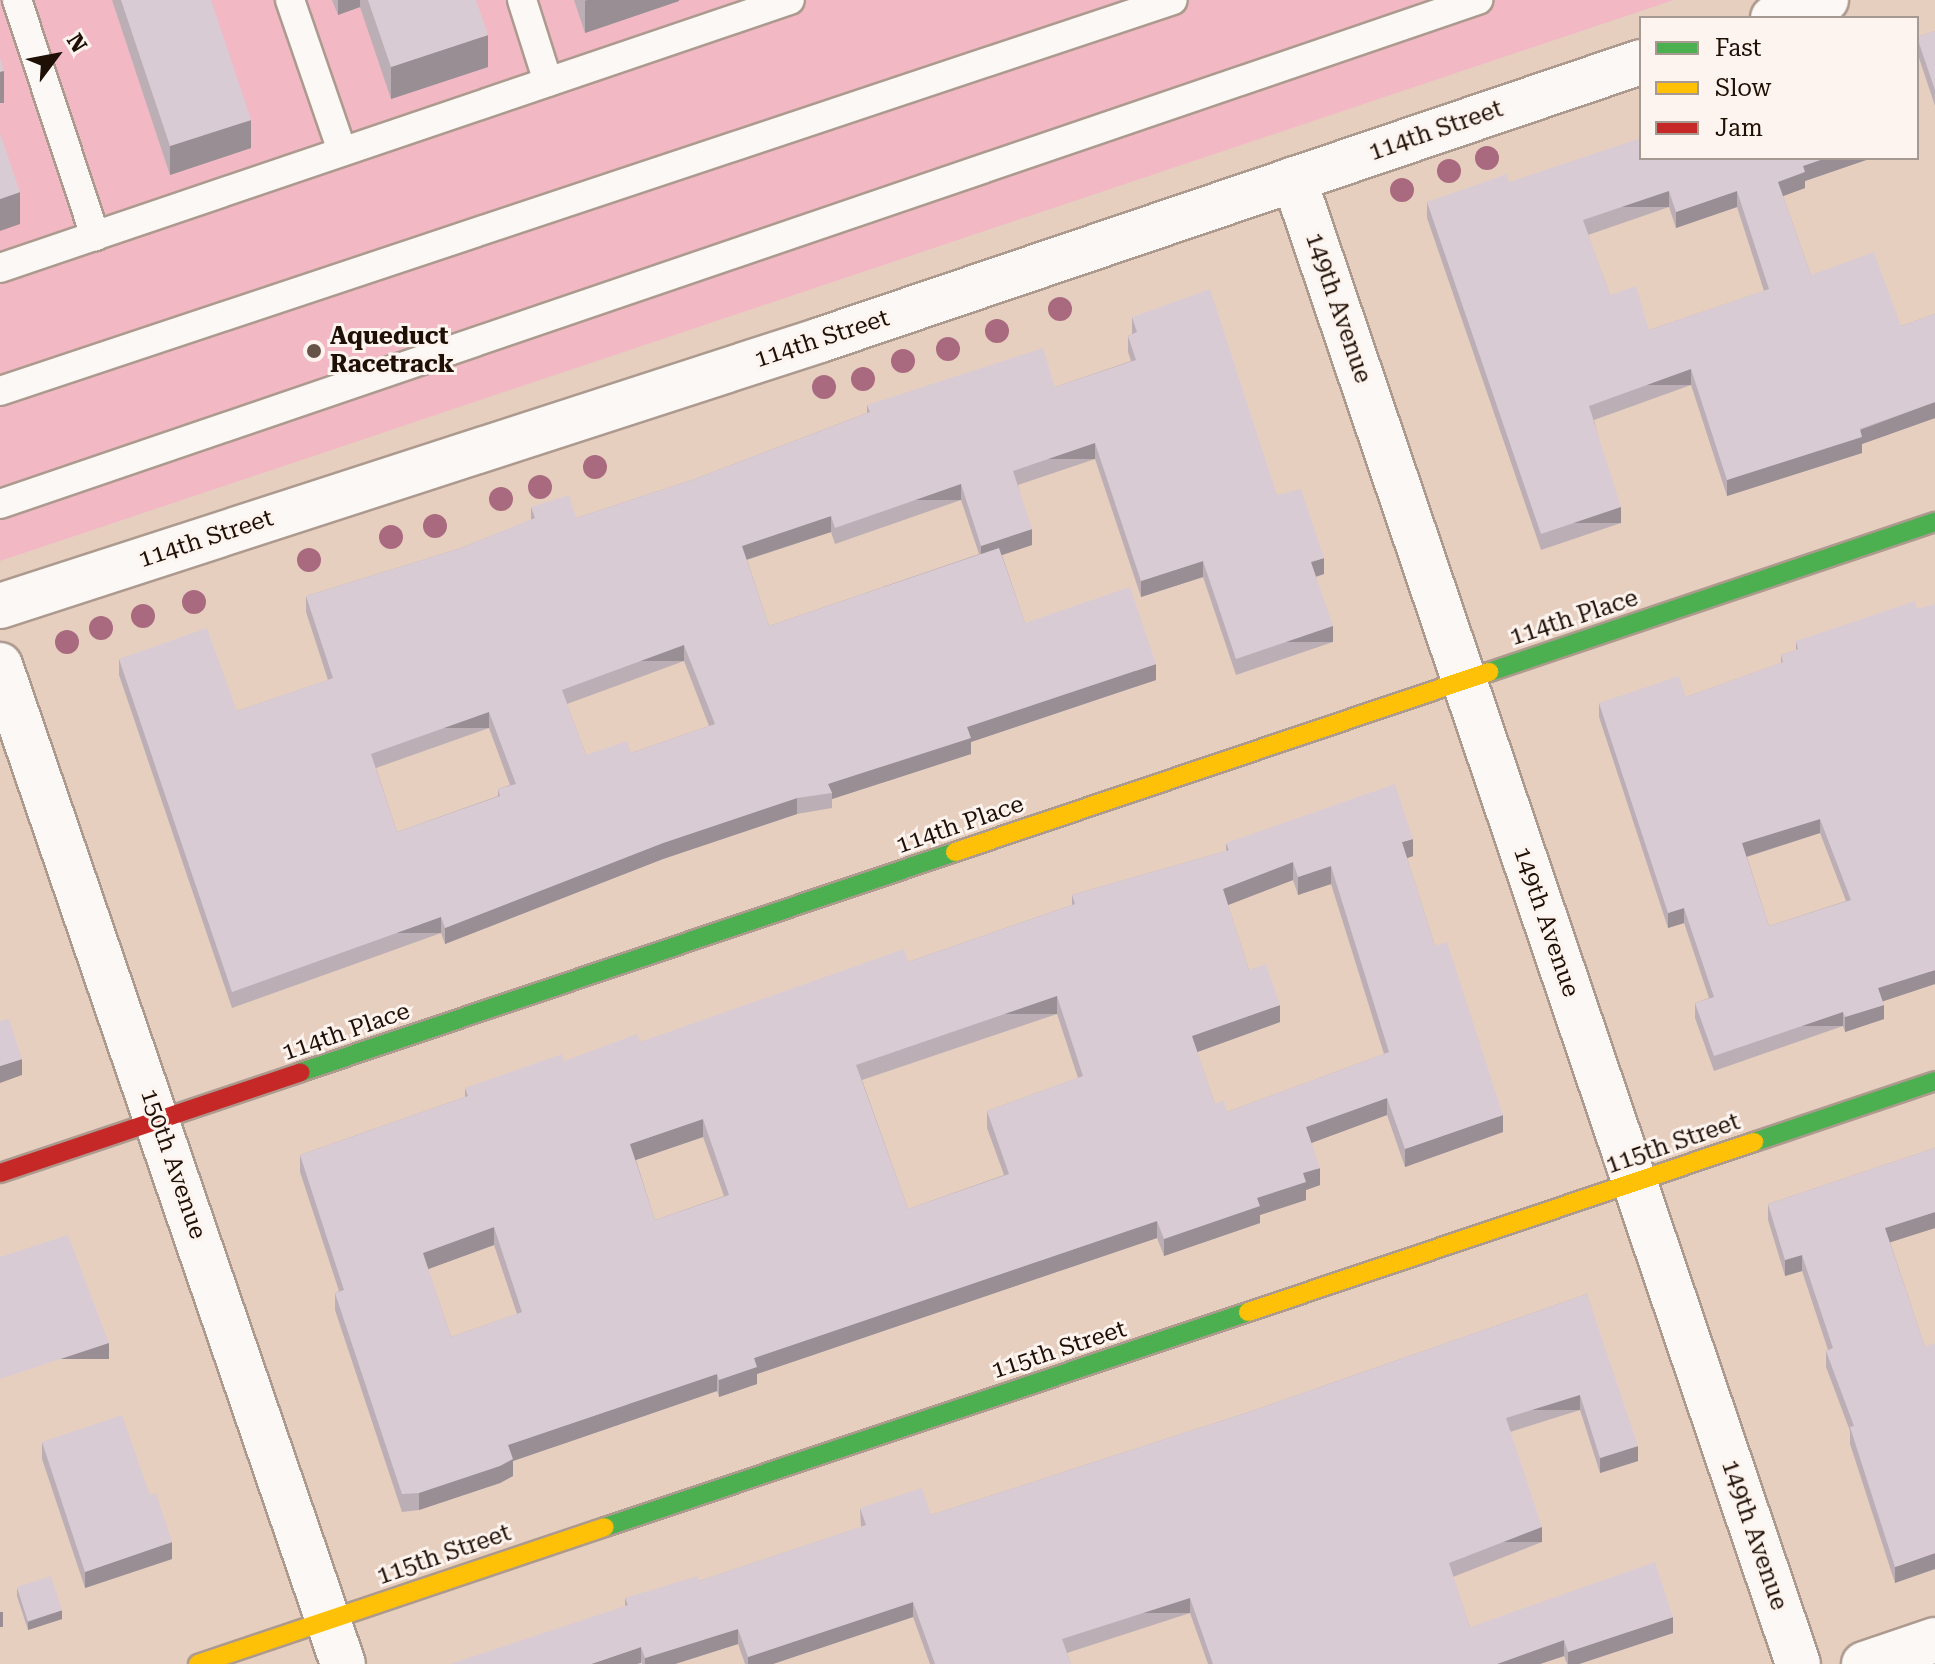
<!DOCTYPE html>
<style>
body{margin:0}
#map{position:relative;width:1935px;height:1664px;overflow:hidden;background:#e7cfc0;font-family:"Roboto Serif",serif}
div>[style]{position:absolute}
.green>*{inset:0;background:#f2b8c4}
.roads{filter:drop-shadow(2px 0 #ad9a8e) drop-shadow(-2px 0 #ad9a8e) drop-shadow(0 2px #ad9a8e) drop-shadow(0 -2px #ad9a8e)}
.lane>*{height:28px;margin:-14px;padding:0 14px;transform-origin:14px;border-radius:14px;background:#fbf8f6}
.street>*{height:44px;margin:-22px;padding:0 22px;transform-origin:22px;border-radius:22px;background:#fbf8f6}
.fast>*{height:18px;margin:-9px;padding:0 9px;transform-origin:9px;border-radius:9px;background:#4caf50}
.slow>*{height:18px;margin:-9px;padding:0 9px;transform-origin:9px;border-radius:9px;background:#ffc107}
.jam>*{height:18px;margin:-9px;padding:0 9px;transform-origin:9px;border-radius:9px;background:#c62828}
.trees>*{width:24px;height:24px;margin:-12px;border-radius:50%;background:#a96a7f}
.wall>*{inset:0;background:#bbafb5}
.shaded-wall>*{inset:0;background:#988e94;transform-origin:0 0}
.building>*{inset:0;background:#d9cbd3;transform-origin:0 0}
.dots>*{width:22px;height:22px;translate:-50% -50%;box-sizing:border-box;border:4px solid #fef4ef;border-radius:50%}
span{translate:-50% -50%;white-space:nowrap;text-align:center;line-height:1.15;-webkit-text-stroke:6px #fef4ef;paint-order:stroke}
.street-label{font-size:24px;color:#1f1006}
.poi-label{font-size:24px;color:#1f1006;font-weight:700}
.left{translate:0 -50%;text-align:left}
.legend{position:absolute;left:1639px;top:16px;width:280px;height:144px;box-sizing:border-box;background:#fef4ef;border:2px solid #a59992;margin:0;padding:10px 14px;list-style:none;font-size:24px;color:#1f1006}
.legend li{display:flex;align-items:center;gap:16px;height:40px}
.legend b{width:40px;border:2px solid #a59992}
.north{position:absolute;left:16px;top:16px;width:80px;height:80px;-webkit-text-stroke:6px #fef4ef;paint-order:stroke;rotate:58deg;font-size:22px;font-weight:700;line-height:32px;text-align:center;color:#1f1006}
.north::after{content:'';display:block;margin:auto;width:28px;height:36px;background:#1f1006;clip-path:polygon(50% 0,100% 100%,50% 72%,0 100%)}
</style>
<div id="map">
<div class="green">
<i style="clip-path:polygon(0 0,1674px 0,0 561px)"></i>
</div>
<div class="roads">
<div class="lane">
<i style="left:17px;top:0;width:249px;rotate:71.7deg"></i>
<i style="left:290px;top:0;width:160px;rotate:71deg"></i>
<i style="left:522px;top:0;width:86px;rotate:72.4deg"></i>
<i style="left:0;top:268px;width:834px;rotate:-18.74deg"></i>
<i style="left:0;top:391px;width:1236px;rotate:-18.43deg"></i>
<i style="left:0;top:504px;width:1562px;rotate:-18.83deg"></i>
</div>
<div class="street">
<i style="left:1773px;top:18px;width:56px;rotate:-18.8deg"></i>
<i style="left:1294px;top:179px;width:1568px;rotate:71.25deg"></i>
<i style="left:0;top:606px;width:862px;rotate:-17.97deg"></i>
<i style="left:820px;top:340px;width:867px;rotate:-18.71deg"></i>
<i style="left:0;top:665px;width:1056px;rotate:71.05deg"></i>
<i style="left:1864px;top:1664px;width:75px;rotate:-18.7deg"></i>
</div>
<div class="fast">
<i style="left:1489px;top:672px;width:471px;rotate:-18.6deg"></i>
<i style="left:301px;top:1072px;width:690px;rotate:-18.59deg"></i>
<i style="left:1754px;top:1142px;width:191px;rotate:-18.6deg"></i>
<i style="left:605px;top:1527px;width:678px;rotate:-18.49deg"></i>
</div>
<div class="slow">
<i style="left:955px;top:852px;width:564px;rotate:-18.63deg"></i>
<i style="left:1248px;top:1312px;width:534px;rotate:-18.57deg"></i>
<i style="left:198px;top:1664px;width:429px;rotate:-18.6deg"></i>
</div>
<div class="jam">
<i style="left:0;top:1173px;width:317px;rotate:-18.5deg"></i>
</div>
</div>
<div class="trees">
<i style="left:1487px;top:158px"></i>
<i style="left:1449px;top:171px"></i>
<i style="left:1402px;top:190px"></i>
<i style="left:1060px;top:309px"></i>
<i style="left:997px;top:331px"></i>
<i style="left:948px;top:349px"></i>
<i style="left:903px;top:361px"></i>
<i style="left:863px;top:379px"></i>
<i style="left:824px;top:387px"></i>
<i style="left:595px;top:467px"></i>
<i style="left:540px;top:487px"></i>
<i style="left:501px;top:499px"></i>
<i style="left:435px;top:526px"></i>
<i style="left:391px;top:537px"></i>
<i style="left:309px;top:560px"></i>
<i style="left:194px;top:602px"></i>
<i style="left:143px;top:616px"></i>
<i style="left:101px;top:628px"></i>
<i style="left:67px;top:642px"></i>
</div>
<div class="wall">
<i style="clip-path:polygon(112px 0,211px 0,251px 148px,170px 175px)"></i>
<i style="clip-path:polygon(332px 0,476px 0,488px 67px,391px 99px,360px 7px,338px 15px)"></i>
<i style="clip-path:polygon(574px 0,679px 0,679px 1px,585px 33px)"></i>
<i style="clip-path:polygon(1935px 31px,1935px 106px,1917px 52px,1917px 37px)"></i>
<i style="clip-path:polygon(evenodd,1641px 158px,1872px 158px,1805px 181px,1805px 188px,1783px 196px,1811px 275px,1901px 326px,1935px 314px,1935px 418px,1862px 444px,1862px 453px,1727px 496px,1691px 385px,1594px 420px,1621px 523px,1541px 550px,1427px 218px,1427px 202px,1641px 158px,1669px 207px,1676px 228px,1737px 207px,1764px 291px,1649px 330px,1610px 295px,1588px 235px,1669px 207px)"></i>
<i style="clip-path:polygon(evenodd,1132px 317px,1277px 495px,1324px 574px,1316px 577px,1333px 642px,1236px 675px,1203px 577px,1141px 597px,1095px 459px,1018px 485px,1032px 545px,1002px 555px,1025px 623px,1156px 680px,971px 742px,971px 754px,832px 799px,832px 808px,797px 814px,663px 859px,445px 944px,441px 933px,232px 1008px,119px 675px,119px 659px,237px 711px,328px 680px,306px 612px,306px 596px,458px 549px,531px 520px,531px 507px,576px 518px,695px 479px,867px 413px,867px 405px,1055px 387px,1131px 361px,1128px 352px,1128px 336px,1132px 334px,1132px 317px,961px 500px,979px 554px,769px 626px,747px 560px,831px 532px,835px 544px,961px 500px,1132px 317px,684px 661px,709px 726px,631px 753px,586px 755px,567px 704px,684px 661px,1132px 317px,489px 728px,510px 785px,498px 789px,498px 796px,397px 832px,376px 768px,489px 728px)"></i>
<i style="clip-path:polygon(evenodd,1796px 641px,1935px 984px,1883px 1001px,1884px 1019px,1845px 1032px,1843px 1026px,1714px 1071px,1695px 1018px,1695px 1003px,1709px 998px,1684px 923px,1668px 928px,1599px 717px,1599px 703px,1686px 697px,1781px 663px,1781px 655px,1796px 650px,1796px 641px,1820px 833px,1846px 901px,1769px 926px,1747px 857px,1820px 833px)"></i>
<i style="clip-path:polygon(evenodd,1226px 843px,1413px 856px,1407px 858px,1435px 946px,1503px 1132px,1405px 1167px,1387px 1115px,1311px 1143px,1320px 1185px,1306px 1190px,1306px 1200px,1260px 1215px,1260px 1223px,1164px 1256px,1157px 1238px,757px 1374px,757px 1384px,719px 1397px,717px 1391px,513px 1461px,513px 1476px,500px 1483px,419px 1510px,402px 1512px,335px 1310px,335px 1293px,339px 1291px,300px 1172px,300px 1155px,465px 1097px,465px 1088px,640px 1042px,908px 962px,1072px 905px,1072px 895px,1226px 851px,1226px 843px,1293px 880px,1298px 895px,1331px 884px,1384px 1054px,1227px 1112px,1215px 1104px,1197px 1052px,1280px 1022px,1249px 970px,1228px 905px,1293px 880px,1226px 843px,1057px 1014px,1078px 1078px,987px 1111px,987px 1128px,1004px 1175px,908px 1209px,862px 1080px,1057px 1014px,1226px 843px,703px 1137px,724px 1196px,655px 1220px,636px 1160px,703px 1137px,1226px 843px,494px 1245px,517px 1314px,451px 1337px,428px 1269px,494px 1245px)"></i>
<i style="clip-path:polygon(1935px 1148px,1935px 1228px,1890px 1242px,1925px 1347px,1895px 1583px,1850px 1444px,1850px 1431px,1826px 1367px,1826px 1351px,1828px 1350px,1802px 1271px,1785px 1276px,1768px 1220px,1768px 1204px)"></i>
<i style="clip-path:polygon(1587px 1294px,1638px 1461px,1600px 1473px,1580px 1410px,1510px 1432px,1542px 1542px,1453px 1577px,1470px 1627px,1673px 1633px,1579px 1664px,1567px 1664px,1564px 1656px,1540px 1664px,1208px 1664px,1190px 1613px,1067px 1653px,1071px 1664px,930px 1664px,913px 1617px,773px 1664px,745px 1664px,738px 1644px,675px 1664px,642px 1664px,625px 1606px,625px 1598px,699px 1581px,861px 1527px,860px 1508px,931px 1515px,1249px 1412px)"></i>
<i style="clip-path:polygon(42px 1442px,150px 1495px,172px 1559px,85px 1588px,42px 1459px)"></i>
<i style="clip-path:polygon(17px 1587px,62px 1619px,28px 1630px,17px 1596px)"></i>
</div>
<div class="shaded-wall">
<i style="clip-path:polygon(338px 0,360px 0,360px 7px,338px 15px)"></i>
<i style="clip-path:polygon(587px 0,679px 0,679px 1px,585px 33px,585px 1px)"></i>
<i style="clip-path:polygon(488px 35px,488px 67px,391px 99px,391px 67px)"></i>
<i style="left:4px;top:71px;width:32px;height:4px;rotate:90deg"></i>
<i style="clip-path:polygon(251px 120px,251px 148px,170px 175px,170px 146px)"></i>
<i style="clip-path:polygon(1826px 158px,1872px 158px,1805px 181px,1805px 188px,1778px 198px,1778px 182px,1803px 166px)"></i>
<i style="left:1669px;top:191px;width:16px;height:91px;rotate:90deg"></i>
<i style="clip-path:polygon(1737px 191px,1737px 207px,1676px 228px,1676px 212px)"></i>
<i style="clip-path:polygon(20px 192px,20px 224px,0 231px,0 199px)"></i>
<i style="left:1691px;top:369px;width:16px;height:109px;rotate:90deg"></i>
<i style="clip-path:polygon(1935px 402px,1935px 418px,1862px 444px,1862px 453px,1727px 496px,1727px 480px)"></i>
<i style="left:1095px;top:443px;width:16px;height:87px;rotate:90deg"></i>
<i style="left:961px;top:484px;width:16px;height:133px;rotate:90deg"></i>
<i style="left:1621px;top:507px;width:16px;height:84px;rotate:90deg"></i>
<i style="clip-path:polygon(831px 516px,831px 532px,742px 561px,742px 546px)"></i>
<i style="clip-path:polygon(1032px 529px,1032px 545px,981px 562px,981px 546px)"></i>
<i style="clip-path:polygon(1324px 558px,1324px 574px,1311px 578px,1311px 562px)"></i>
<i style="clip-path:polygon(1203px 561px,1203px 577px,1141px 597px,1141px 581px)"></i>
<i style="left:1333px;top:626px;width:16px;height:102px;rotate:90deg"></i>
<i style="left:684px;top:645px;width:16px;height:130px;rotate:90deg"></i>
<i style="clip-path:polygon(1156px 664px,1156px 680px,971px 742px,971px 754px,832px 799px,832px 793px,828px 784px,967px 727px)"></i>
<i style="left:489px;top:712px;width:16px;height:125px;rotate:90deg"></i>
<i style="clip-path:polygon(797px 798px,797px 814px,663px 859px,445px 944px,445px 928px,663px 843px)"></i>
<i style="clip-path:polygon(1820px 819px,1820px 833px,1742px 858px,1742px 843px)"></i>
<i style="clip-path:polygon(1413px 839px,1413px 856px,1402px 860px,1402px 842px)"></i>
<i style="clip-path:polygon(1293px 862px,1293px 880px,1223px 907px,1223px 889px)"></i>
<i style="clip-path:polygon(1331px 866px,1331px 884px,1298px 895px,1298px 877px)"></i>
<i style="clip-path:polygon(1684px 908px,1684px 923px,1668px 928px,1668px 913px)"></i>
<i style="left:441px;top:917px;width:16px;height:222px;rotate:90deg"></i>
<i style="clip-path:polygon(1935px 970px,1935px 984px,1878px 1003px,1878px 988px)"></i>
<i style="left:1057px;top:996px;width:18px;height:213px;rotate:90deg"></i>
<i style="clip-path:polygon(1280px 1005px,1280px 1022px,1192px 1054px,1192px 1036px)"></i>
<i style="clip-path:polygon(1884px 1005px,1884px 1019px,1845px 1032px,1845px 1017px)"></i>
<i style="left:1843px;top:1012px;width:14px;height:136px;rotate:90deg"></i>
<i style="clip-path:polygon(22px 1059px,22px 1075px,0 1083px,0 1066px)"></i>
<i style="clip-path:polygon(1387px 1098px,1387px 1115px,1306px 1145px,1306px 1127px)"></i>
<i style="clip-path:polygon(1503px 1115px,1503px 1132px,1405px 1167px,1405px 1149px)"></i>
<i style="clip-path:polygon(703px 1119px,703px 1137px,630px 1162px,630px 1144px)"></i>
<i style="clip-path:polygon(1320px 1168px,1320px 1185px,1306px 1190px,1306px 1200px,1260px 1215px,1260px 1223px,1164px 1256px,1164px 1239px,1257px 1198px,1303px 1173px)"></i>
<i style="clip-path:polygon(1935px 1212px,1935px 1228px,1885px 1244px,1885px 1228px)"></i>
<i style="clip-path:polygon(1157px 1221px,1157px 1238px,757px 1374px,757px 1384px,719px 1397px,719px 1380px,754px 1358px)"></i>
<i style="clip-path:polygon(494px 1227px,494px 1245px,423px 1271px,423px 1253px)"></i>
<i style="clip-path:polygon(1802px 1255px,1802px 1271px,1785px 1276px,1785px 1260px)"></i>
<i style="left:109px;top:1343px;width:16px;height:115px;rotate:90deg"></i>
<i style="clip-path:polygon(717px 1374px,717px 1391px,513px 1461px,513px 1476px,500px 1483px,419px 1510px,419px 1493px,508px 1445px)"></i>
<i style="left:1580px;top:1395px;width:15px;height:77px;rotate:90deg"></i>
<i style="clip-path:polygon(1638px 1446px,1638px 1461px,1600px 1473px,1600px 1458px)"></i>
<i style="left:1542px;top:1527px;width:15px;height:100px;rotate:90deg"></i>
<i style="clip-path:polygon(172px 1542px,172px 1559px,85px 1588px,85px 1572px)"></i>
<i style="clip-path:polygon(1935px 1553px,1935px 1569px,1895px 1583px,1895px 1567px)"></i>
<i style="left:1190px;top:1598px;width:15px;height:134px;rotate:90deg"></i>
<i style="clip-path:polygon(913px 1602px,913px 1617px,773px 1664px,748px 1664px,748px 1657px)"></i>
<i style="clip-path:polygon(62px 1610px,62px 1619px,28px 1630px,28px 1622px)"></i>
<i style="left:3px;top:1612px;width:15px;height:3px;rotate:90deg"></i>
<i style="clip-path:polygon(1673px 1617px,1673px 1633px,1579px 1664px,1568px 1664px,1568px 1652px)"></i>
<i style="clip-path:polygon(738px 1629px,738px 1644px,675px 1664px,645px 1664px,645px 1658px)"></i>
<i style="clip-path:polygon(1564px 1640px,1564px 1656px,1540px 1664px,1497px 1664px)"></i>
<i style="clip-path:polygon(641px 1647px,641px 1663px,637px 1664px,591px 1664px)"></i>
</div>
<div class="building">
<i style="clip-path:polygon(121px 0,211px 0,251px 120px,170px 146px)"></i>
<i style="clip-path:polygon(368px 0,476px 0,488px 35px,391px 67px)"></i>
<i style="clip-path:polygon(1935px 31px,1935px 90px,1917px 37px)"></i>
<i style="clip-path:polygon(0 58px,4px 71px,0 72px)"></i>
<i style="clip-path:polygon(0 133px,20px 192px,0 199px)"></i>
<i style="clip-path:polygon(evenodd,1641px 138px,1641px 158px,1826px 158px,1803px 166px,1805px 172px,1778px 182px,1811px 275px,1874px 252px,1901px 326px,1935px 314px,1935px 402px,1860px 429px,1862px 437px,1727px 480px,1691px 369px,1589px 406px,1621px 507px,1541px 534px,1427px 202px,1507px 174px,1509px 182px,1641px 138px,1669px 191px,1676px 212px,1737px 191px,1769px 289px,1649px 330px,1636px 286px,1610px 295px,1583px 220px,1669px 191px)"></i>
<i style="clip-path:polygon(evenodd,1210px 289px,1277px 495px,1301px 489px,1324px 558px,1311px 562px,1333px 626px,1236px 659px,1203px 561px,1141px 581px,1095px 443px,1013px 471px,1032px 529px,981px 546px,961px 484px,835px 528px,831px 516px,742px 546px,769px 626px,999px 548px,1025px 623px,1130px 587px,1156px 664px,967px 727px,971px 738px,828px 784px,832px 793px,797px 798px,663px 843px,445px 928px,441px 917px,232px 992px,119px 659px,207px 628px,237px 711px,333px 678px,306px 596px,458px 549px,535px 518px,531px 507px,569px 495px,576px 518px,695px 479px,870px 412px,867px 405px,1043px 348px,1055px 387px,1136px 360px,1128px 336px,1137px 332px,1132px 317px,1210px 289px,684px 645px,715px 724px,631px 753px,627px 741px,586px 755px,562px 690px,684px 645px,1210px 289px,489px 712px,516px 784px,498px 789px,500px 796px,397px 832px,371px 754px,489px 712px)"></i>
<i style="clip-path:polygon(evenodd,1915px 601px,1917px 609px,1935px 604px,1935px 970px,1878px 988px,1884px 1005px,1845px 1017px,1843px 1012px,1714px 1056px,1695px 1003px,1714px 997px,1684px 908px,1668px 913px,1599px 703px,1679px 676px,1686px 697px,1783px 662px,1781px 655px,1798px 649px,1796px 641px,1915px 601px,1820px 819px,1851px 900px,1769px 926px,1742px 843px,1820px 819px)"></i>
<i style="clip-path:polygon(evenodd,1395px 784px,1413px 839px,1402px 842px,1435px 946px,1447px 942px,1503px 1115px,1405px 1149px,1387px 1098px,1306px 1127px,1320px 1168px,1303px 1173px,1306px 1182px,1257px 1198px,1260px 1206px,1164px 1239px,1157px 1221px,754px 1358px,757px 1367px,719px 1380px,717px 1374px,508px 1445px,513px 1459px,500px 1466px,419px 1493px,402px 1494px,335px 1293px,344px 1290px,300px 1155px,468px 1096px,465px 1088px,562px 1054px,564px 1061px,637px 1034px,640px 1042px,904px 949px,908px 962px,1075px 904px,1072px 895px,1229px 850px,1226px 843px,1395px 784px,1293px 862px,1298px 877px,1331px 866px,1389px 1052px,1227px 1112px,1224px 1100px,1215px 1104px,1192px 1036px,1280px 1005px,1266px 964px,1249px 970px,1223px 889px,1293px 862px,1395px 784px,1057px 996px,1083px 1076px,987px 1111px,1009px 1174px,908px 1209px,856px 1065px,1057px 996px,1395px 784px,703px 1119px,729px 1195px,655px 1220px,630px 1144px,703px 1119px,1395px 784px,494px 1227px,522px 1312px,451px 1337px,423px 1253px,494px 1227px)"></i>
<i style="clip-path:polygon(9px 1019px,22px 1059px,0 1066px,0 1021px)"></i>
<i style="clip-path:polygon(1935px 1148px,1935px 1212px,1885px 1228px,1925px 1347px,1934px 1343px,1935px 1345px,1935px 1553px,1895px 1567px,1850px 1427px,1854px 1426px,1826px 1351px,1833px 1348px,1802px 1255px,1785px 1260px,1768px 1204px)"></i>
<i style="clip-path:polygon(68px 1235px,109px 1343px,0 1379px,0 1257px)"></i>
<i style="clip-path:polygon(1587px 1294px,1638px 1446px,1600px 1458px,1580px 1395px,1506px 1418px,1542px 1527px,1449px 1563px,1470px 1627px,1655px 1562px,1673px 1617px,1568px 1652px,1564px 1640px,1497px 1664px,1213px 1664px,1190px 1598px,1062px 1639px,1071px 1664px,935px 1664px,913px 1602px,748px 1657px,738px 1629px,645px 1658px,641px 1647px,591px 1664px,450px 1664px,628px 1605px,625px 1598px,698px 1576px,699px 1581px,866px 1525px,860px 1508px,922px 1488px,931px 1515px,1249px 1412px)"></i>
<i style="clip-path:polygon(122px 1415px,150px 1495px,156px 1493px,172px 1542px,85px 1572px,42px 1442px)"></i>
<i style="left:51px;top:1576px;width:36px;height:36px;rotate:72deg"></i>
</div>
<div class="dots">
<i style="left:314px;top:351px;background:#655347"></i>
</div>
<div class="street-label">
<span style="left:1436px;top:131px;rotate:-19deg">114th Street</span>
<span style="left:1338px;top:308px;rotate:71deg">149th Avenue</span>
<span style="left:822px;top:339px;rotate:-18deg">114th Street</span>
<span style="left:206px;top:539px;rotate:-18deg">114th Street</span>
<span style="left:1574px;top:618px;rotate:-18deg">114th Place</span>
<span style="left:960px;top:825px;rotate:-19deg">114th Place</span>
<span style="left:1546px;top:922px;rotate:71deg">149th Avenue</span>
<span style="left:346px;top:1032px;rotate:-19deg">114th Place</span>
<span style="left:1673px;top:1144px;rotate:-19deg">115th Street</span>
<span style="left:173px;top:1164px;rotate:71deg">150th Avenue</span>
<span style="left:1059px;top:1350px;rotate:-18deg">115th Street</span>
<span style="left:1754px;top:1535px;rotate:71deg">149th Avenue</span>
<span style="left:444px;top:1555px;rotate:-19deg">115th Street</span>
</div>
<div class="poi-label">
<span class="left" style="left:330px;top:351px">Aqueduct<br>Racetrack</span>
</div>
<ul class="legend">
<li><b style="height:10px;background:#4caf50"></b>Fast</li>
<li><b style="height:10px;background:#ffc107"></b>Slow</li>
<li><b style="height:10px;background:#c62828"></b>Jam</li>
</ul>
<div class="north">N</div>
</div>
